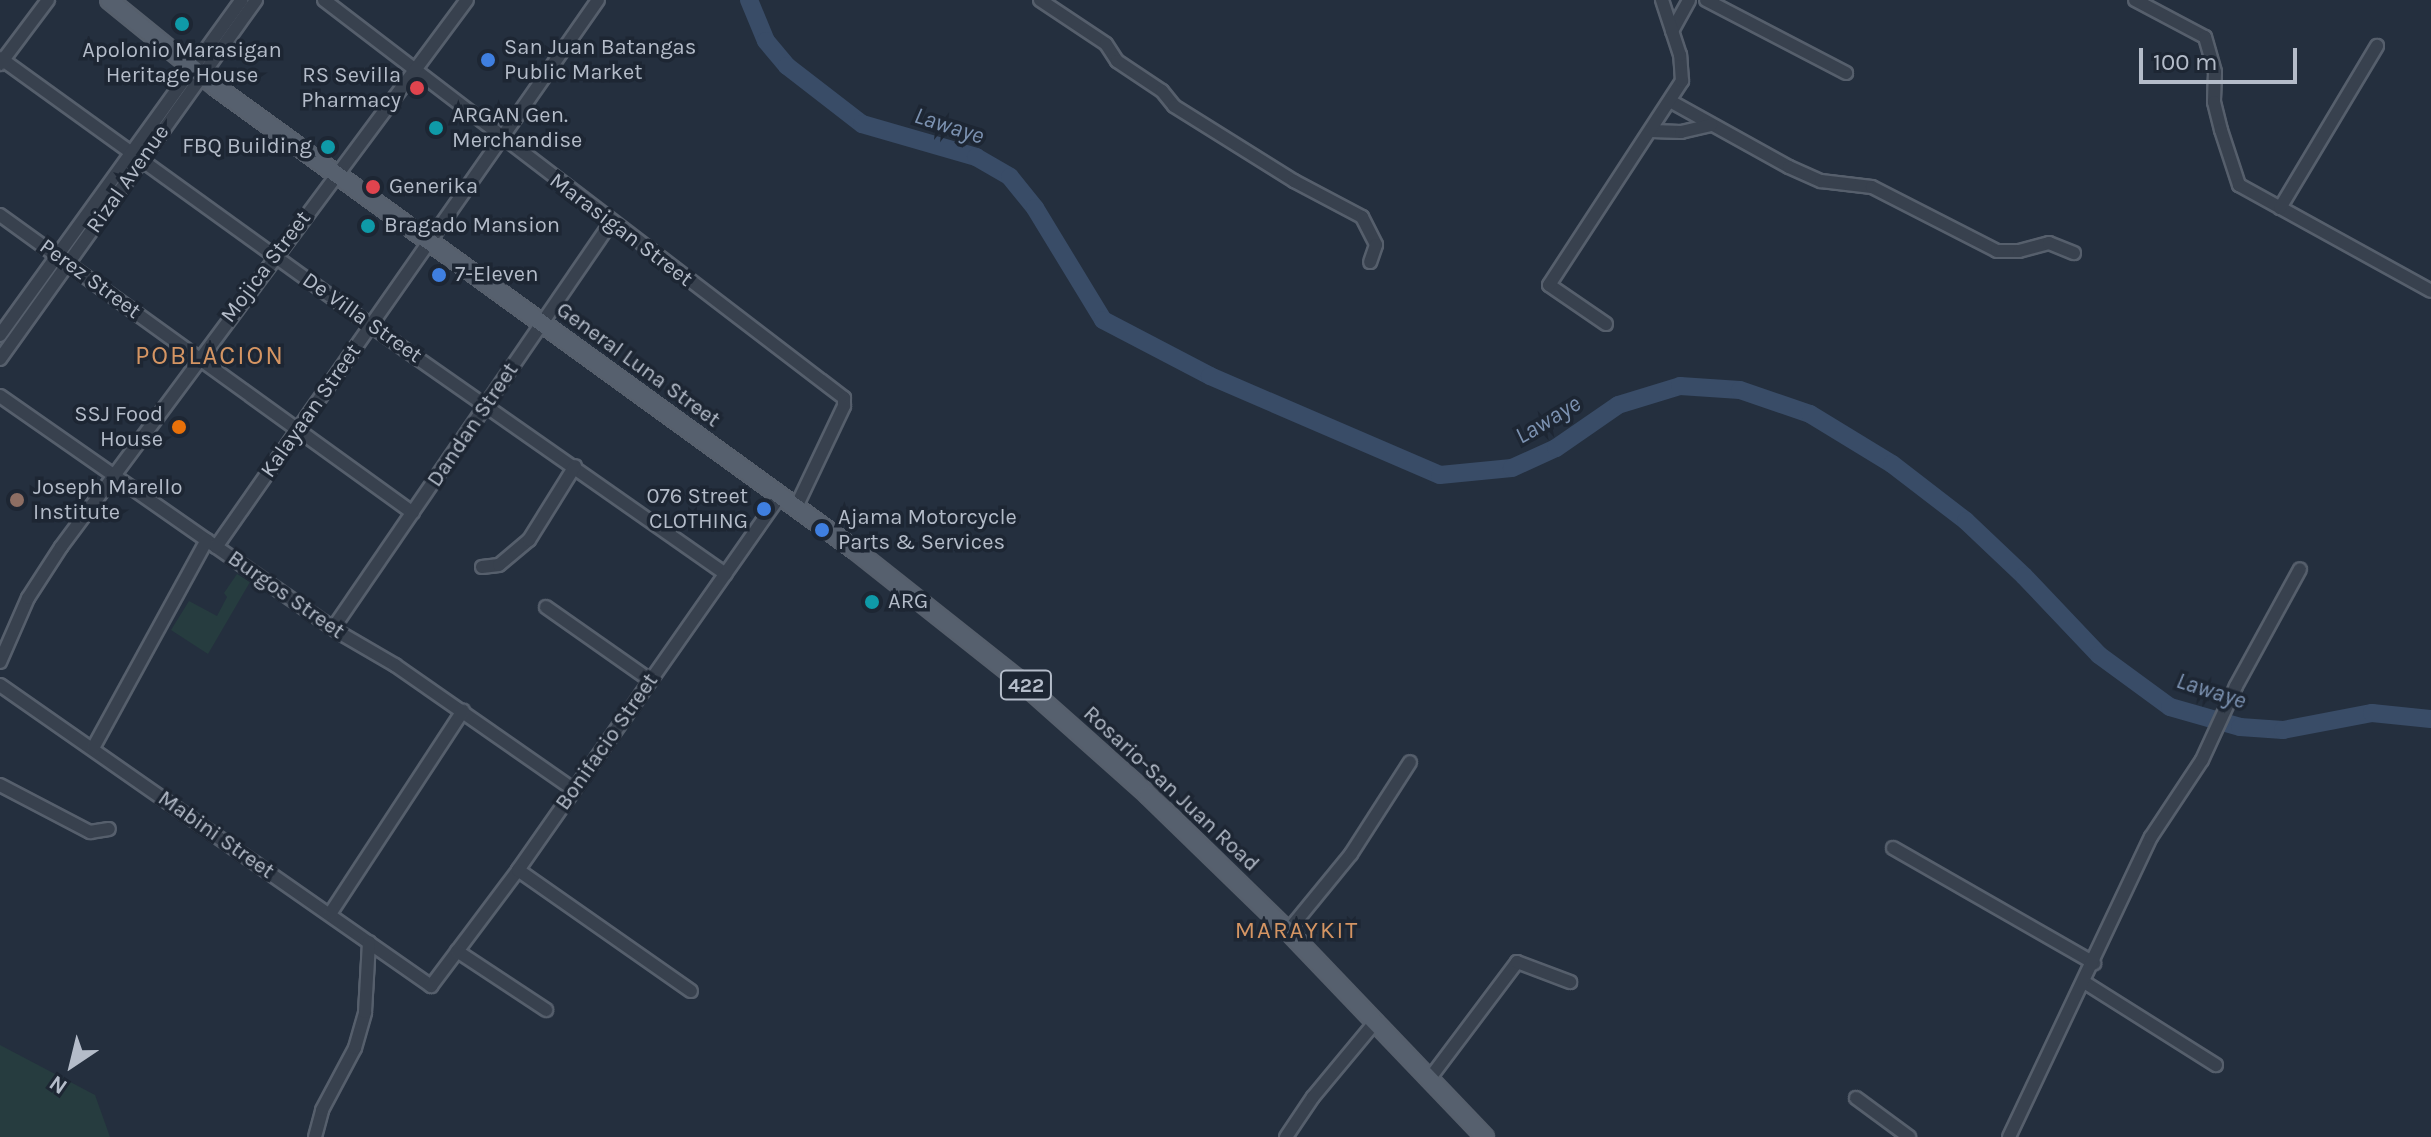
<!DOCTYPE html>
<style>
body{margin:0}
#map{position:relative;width:2431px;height:1137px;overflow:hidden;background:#242f3e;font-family:Karla,sans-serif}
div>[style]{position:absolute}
.green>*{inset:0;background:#263c3f}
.river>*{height:18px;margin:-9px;padding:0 9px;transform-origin:9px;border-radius:9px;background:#394c67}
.roads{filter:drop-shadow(2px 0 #565f6c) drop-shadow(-2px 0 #565f6c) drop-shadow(0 2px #565f6c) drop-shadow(0 -2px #565f6c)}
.minor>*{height:12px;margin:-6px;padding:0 6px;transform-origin:6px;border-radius:6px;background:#38414e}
.major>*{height:16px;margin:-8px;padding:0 8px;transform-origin:8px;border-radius:8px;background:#56606e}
.dots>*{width:22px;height:22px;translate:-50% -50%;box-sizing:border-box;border:4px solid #1d2633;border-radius:50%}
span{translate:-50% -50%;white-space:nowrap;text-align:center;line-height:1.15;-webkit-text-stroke:7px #1d2633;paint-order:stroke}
.shield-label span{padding:2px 6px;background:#1d2633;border:2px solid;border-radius:6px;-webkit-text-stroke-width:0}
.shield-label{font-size:20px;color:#b4bcc9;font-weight:700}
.poi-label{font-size:22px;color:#b4bcc9}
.left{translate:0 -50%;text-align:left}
.right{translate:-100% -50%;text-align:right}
.street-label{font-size:22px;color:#b4bcc9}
.water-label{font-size:24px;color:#7c92b1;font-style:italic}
.neighbourhood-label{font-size:24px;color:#d59563;letter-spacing:2px}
.quarter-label{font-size:26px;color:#d59563;letter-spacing:2px}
.north{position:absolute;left:32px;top:1025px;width:80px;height:80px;-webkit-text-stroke:6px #1d2633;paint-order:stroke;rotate:215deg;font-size:22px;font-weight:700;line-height:32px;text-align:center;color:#b4bcc9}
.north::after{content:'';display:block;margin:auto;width:28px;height:36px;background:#b4bcc9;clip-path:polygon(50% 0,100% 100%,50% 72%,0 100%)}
.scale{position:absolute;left:2139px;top:48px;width:158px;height:36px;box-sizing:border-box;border:4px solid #b4bcc9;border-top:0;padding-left:10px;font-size:24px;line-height:28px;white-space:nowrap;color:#b4bcc9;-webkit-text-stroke:6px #1d2633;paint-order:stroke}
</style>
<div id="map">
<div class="green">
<i style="clip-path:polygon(237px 574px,250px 582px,208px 654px,171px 630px,189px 601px,217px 616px,227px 597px,224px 593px)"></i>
<i style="clip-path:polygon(0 1045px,95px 1095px,110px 1137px,0 1137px)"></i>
</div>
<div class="river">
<i style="left:749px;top:0;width:44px;rotate:67.5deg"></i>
<i style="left:766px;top:41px;width:33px;rotate:50deg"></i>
<i style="left:787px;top:66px;width:95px;rotate:37.7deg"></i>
<i style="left:862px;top:124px;width:119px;rotate:16.1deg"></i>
<i style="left:976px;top:157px;width:39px;rotate:30deg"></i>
<i style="left:1010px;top:177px;width:40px;rotate:51deg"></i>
<i style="left:1035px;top:208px;width:131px;rotate:58.7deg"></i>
<i style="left:1103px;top:320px;width:121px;rotate:27.6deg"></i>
<i style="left:1210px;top:376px;width:250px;rotate:23.3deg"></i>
<i style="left:1440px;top:475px;width:72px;rotate:-5.6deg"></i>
<i style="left:1512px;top:468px;width:48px;rotate:-24.4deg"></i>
<i style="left:1556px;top:448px;width:75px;rotate:-34.7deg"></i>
<i style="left:1618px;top:405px;width:65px;rotate:-17deg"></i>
<i style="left:1680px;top:386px;width:60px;rotate:3.8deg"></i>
<i style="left:1740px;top:390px;width:74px;rotate:18.9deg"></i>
<i style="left:1810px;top:414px;width:96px;rotate:31.4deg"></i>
<i style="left:1892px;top:464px;width:93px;rotate:37.6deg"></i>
<i style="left:1966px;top:521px;width:80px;rotate:43.5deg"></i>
<i style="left:2024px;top:576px;width:109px;rotate:46.5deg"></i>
<i style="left:2099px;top:655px;width:88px;rotate:36.2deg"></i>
<i style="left:2170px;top:707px;width:73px;rotate:15.9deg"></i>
<i style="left:2240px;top:727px;width:43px;rotate:4deg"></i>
<i style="left:2283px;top:730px;width:91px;rotate:-10.8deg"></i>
<i style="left:2372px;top:713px;width:59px;rotate:5.8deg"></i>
</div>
<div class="roads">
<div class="minor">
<i style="left:324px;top:0;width:655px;rotate:37.43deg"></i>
<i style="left:844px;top:398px;width:8px;rotate:90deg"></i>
<i style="left:844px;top:406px;width:112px;rotate:115.4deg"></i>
<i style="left:1040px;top:0;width:79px;rotate:33.7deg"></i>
<i style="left:1106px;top:44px;width:20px;rotate:57deg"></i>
<i style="left:1117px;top:61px;width:54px;rotate:33.7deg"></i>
<i style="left:1162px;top:91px;width:19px;rotate:51deg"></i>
<i style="left:1174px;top:106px;width:142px;rotate:32deg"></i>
<i style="left:1294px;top:181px;width:77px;rotate:27.9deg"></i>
<i style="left:1362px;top:217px;width:31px;rotate:63deg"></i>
<i style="left:1376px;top:245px;width:18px;rotate:109deg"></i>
<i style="left:1706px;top:0;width:158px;rotate:27.5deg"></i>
<i style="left:2135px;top:0;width:79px;rotate:27.9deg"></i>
<i style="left:2205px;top:37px;width:36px;rotate:74deg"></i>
<i style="left:2215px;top:72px;width:30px;rotate:92deg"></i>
<i style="left:2214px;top:102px;width:29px;rotate:76deg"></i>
<i style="left:2221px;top:130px;width:58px;rotate:71.9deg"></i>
<i style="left:2239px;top:185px;width:219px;rotate:28.9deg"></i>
<i style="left:1672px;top:31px;width:35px;rotate:-61deg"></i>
<i style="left:0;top:58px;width:456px;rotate:35.8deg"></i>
<i style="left:370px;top:325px;width:434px;rotate:35deg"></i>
<i style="left:0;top:64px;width:80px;rotate:-53.1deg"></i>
<i style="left:1670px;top:101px;width:136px;rotate:29deg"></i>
<i style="left:1789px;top:167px;width:35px;rotate:24deg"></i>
<i style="left:1821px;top:181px;width:51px;rotate:6.7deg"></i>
<i style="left:1872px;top:187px;width:140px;rotate:27.1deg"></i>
<i style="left:1997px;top:251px;width:22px"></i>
<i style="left:2019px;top:251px;width:31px;rotate:-15deg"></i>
<i style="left:2049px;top:243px;width:27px;rotate:22deg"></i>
<i style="left:1652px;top:131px;width:29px;rotate:2deg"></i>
<i style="left:1681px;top:132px;width:31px;rotate:-13deg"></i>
<i style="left:2280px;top:208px;width:189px;rotate:-59.1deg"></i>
<i style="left:0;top:215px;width:509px;rotate:35.81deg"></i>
<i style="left:1606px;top:324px;width:69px;rotate:-145.6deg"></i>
<i style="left:1549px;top:285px;width:244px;rotate:-56.9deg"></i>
<i style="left:1682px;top:81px;width:26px;rotate:-94deg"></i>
<i style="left:1680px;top:55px;width:58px;rotate:-108.1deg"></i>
<i style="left:0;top:335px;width:413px;rotate:-54.2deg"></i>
<i style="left:0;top:359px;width:441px;rotate:-54.5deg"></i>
<i style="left:0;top:396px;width:414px;rotate:34.9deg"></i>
<i style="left:340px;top:633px;width:64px;rotate:30.2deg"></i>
<i style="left:395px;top:665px;width:218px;rotate:34.9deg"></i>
<i style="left:216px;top:547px;width:667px;rotate:-55.07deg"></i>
<i style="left:482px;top:567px;width:17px;rotate:-7deg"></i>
<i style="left:499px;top:565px;width:39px;rotate:-40deg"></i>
<i style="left:529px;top:540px;width:87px;rotate:-58.1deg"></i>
<i style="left:546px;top:607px;width:127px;rotate:35.1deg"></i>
<i style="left:334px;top:627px;width:491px;rotate:-55.6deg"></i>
<i style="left:0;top:662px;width:70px;rotate:-66.4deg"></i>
<i style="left:28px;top:598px;width:61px;rotate:-57.1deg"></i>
<i style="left:61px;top:547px;width:681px;rotate:-53.42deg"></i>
<i style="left:0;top:685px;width:526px;rotate:34.93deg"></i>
<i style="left:431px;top:986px;width:145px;rotate:-53.1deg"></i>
<i style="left:518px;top:870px;width:458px;rotate:-55deg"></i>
<i style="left:93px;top:748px;width:237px;rotate:-61.3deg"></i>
<i style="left:0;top:785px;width:102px;rotate:27.6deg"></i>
<i style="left:90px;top:832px;width:19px;rotate:-9deg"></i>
<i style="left:1893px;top:848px;width:232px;rotate:29.8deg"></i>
<i style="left:518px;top:870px;width:211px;rotate:35deg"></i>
<i style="left:330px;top:914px;width:243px;rotate:-56.8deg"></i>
<i style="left:1288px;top:931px;width:99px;rotate:-50.7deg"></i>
<i style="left:1351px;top:854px;width:109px;rotate:-57.3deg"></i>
<i style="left:457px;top:951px;width:107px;rotate:33.5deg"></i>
<i style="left:2084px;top:982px;width:156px;rotate:32.2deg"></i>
<i style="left:1430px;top:1078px;width:145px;rotate:-53.1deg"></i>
<i style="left:1517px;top:962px;width:57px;rotate:20.7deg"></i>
<i style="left:1856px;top:1098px;width:66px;rotate:36.3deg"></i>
<i style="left:315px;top:1137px;width:28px;rotate:-75deg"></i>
<i style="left:322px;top:1110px;width:70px;rotate:-62deg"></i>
<i style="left:355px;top:1048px;width:37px;rotate:-74deg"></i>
<i style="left:365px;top:1012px;width:70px;rotate:-86.7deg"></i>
<i style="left:1286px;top:1137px;width:48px;rotate:-56deg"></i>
<i style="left:1313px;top:1097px;width:99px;rotate:-50.3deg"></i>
<i style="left:2009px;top:1137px;width:332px;rotate:-64.7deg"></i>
<i style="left:2151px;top:837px;width:92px;rotate:-56.5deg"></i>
<i style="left:2202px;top:760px;width:81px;rotate:-65.3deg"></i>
<i style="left:2236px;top:686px;width:133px;rotate:-61.3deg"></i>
</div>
<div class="major">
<i style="left:109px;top:0;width:138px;rotate:39.1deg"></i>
<i style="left:216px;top:87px;width:789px;rotate:35.93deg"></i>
<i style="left:855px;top:550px;width:208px;rotate:38.4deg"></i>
<i style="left:1018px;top:679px;width:174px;rotate:41.7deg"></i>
<i style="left:1148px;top:795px;width:195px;rotate:44.2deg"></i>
<i style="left:1288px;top:931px;width:285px;rotate:46.3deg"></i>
</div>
</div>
<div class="dots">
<i style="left:182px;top:24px;background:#0f9aa8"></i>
<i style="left:488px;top:60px;background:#3f7fe0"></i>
<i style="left:417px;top:88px;background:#e0444e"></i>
<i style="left:436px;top:128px;background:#0f9aa8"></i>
<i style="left:328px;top:147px;background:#0f9aa8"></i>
<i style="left:373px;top:187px;background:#e0444e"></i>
<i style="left:368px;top:226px;background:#0f9aa8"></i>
<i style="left:439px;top:275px;background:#3f7fe0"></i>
<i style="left:179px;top:427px;background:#e8710a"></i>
<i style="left:17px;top:500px;background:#8d6e63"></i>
<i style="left:764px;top:509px;background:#3f7fe0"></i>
<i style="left:822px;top:530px;background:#3f7fe0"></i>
<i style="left:872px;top:602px;background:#0f9aa8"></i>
</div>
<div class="shield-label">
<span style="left:1026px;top:685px">422</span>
</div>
<div class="poi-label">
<span class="left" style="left:504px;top:60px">San Juan Batangas<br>Public Market</span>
<span style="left:182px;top:63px">Apolonio Marasigan<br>Heritage House</span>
<span class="right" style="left:401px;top:88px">RS Sevilla<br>Pharmacy</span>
<span class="left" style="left:452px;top:128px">ARGAN Gen.<br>Merchandise</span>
<span class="right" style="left:312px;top:147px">FBQ Building</span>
<span class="left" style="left:389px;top:187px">Generika</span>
<span class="left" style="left:384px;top:226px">Bragado Mansion</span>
<span class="left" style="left:455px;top:275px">7-Eleven</span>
<span class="right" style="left:163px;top:427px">SSJ Food<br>House</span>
<span class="left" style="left:33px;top:500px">Joseph Marello<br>Institute</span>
<span class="right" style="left:748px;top:509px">076 Street<br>CLOTHING</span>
<span class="left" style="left:838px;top:530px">Ajama Motorcycle<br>Parts &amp; Services</span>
<span class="left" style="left:888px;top:602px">ARG</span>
</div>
<div class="street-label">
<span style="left:128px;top:179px;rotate:-55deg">Rizal Avenue</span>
<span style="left:621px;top:230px;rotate:37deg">Marasigan Street</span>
<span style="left:266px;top:267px;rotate:-53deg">Mojica Street</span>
<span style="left:90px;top:279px;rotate:36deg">Perez Street</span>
<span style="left:362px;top:318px;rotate:35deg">De Villa Street</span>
<span style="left:638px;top:365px;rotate:36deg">General Luna Street</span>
<span style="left:311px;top:411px;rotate:-55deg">Kalayaan Street</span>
<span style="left:473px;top:425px;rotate:-56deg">Dandan Street</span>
<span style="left:286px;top:595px;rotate:35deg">Burgos Street</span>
<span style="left:607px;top:742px;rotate:-55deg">Bonifacio Street</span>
<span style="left:1171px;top:789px;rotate:43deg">Rosario-San Juan Road</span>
<span style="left:216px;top:835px;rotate:35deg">Mabini Street</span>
</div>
<div class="water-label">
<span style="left:949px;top:126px;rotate:18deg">Lawaye</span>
<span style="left:1548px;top:420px;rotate:-31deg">Lawaye</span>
<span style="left:2211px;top:691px;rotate:18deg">Lawaye</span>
</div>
<div class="neighbourhood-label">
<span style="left:1297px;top:931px">MARAYKIT</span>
</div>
<div class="quarter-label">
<span style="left:210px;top:356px">POBLACION</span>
</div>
<div class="north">N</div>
<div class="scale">100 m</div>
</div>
